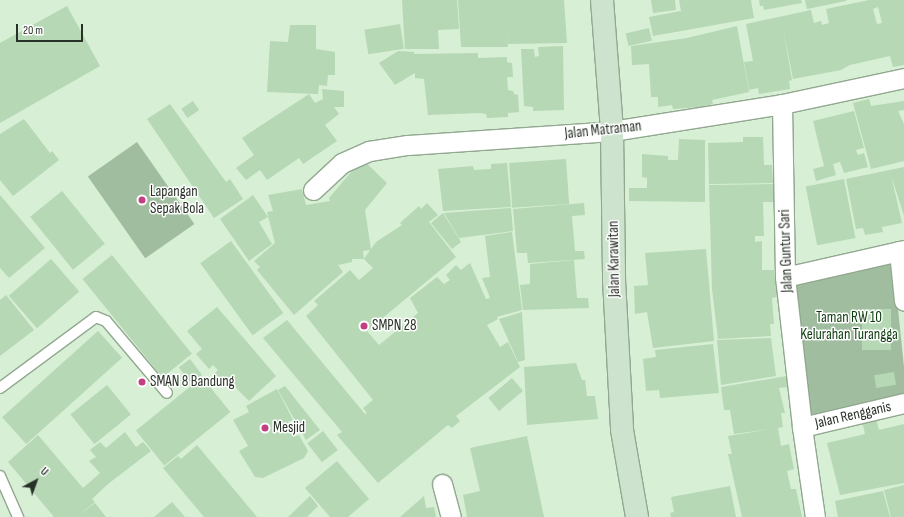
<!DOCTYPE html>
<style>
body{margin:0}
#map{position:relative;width:904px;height:517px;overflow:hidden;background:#d7efd5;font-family:"Sofia Sans Condensed",sans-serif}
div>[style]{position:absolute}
.green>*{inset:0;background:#a1bd9f;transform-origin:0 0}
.building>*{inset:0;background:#b6d8b4;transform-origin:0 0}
.roads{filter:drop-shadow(1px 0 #91a88f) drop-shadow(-1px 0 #91a88f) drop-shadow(0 1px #91a88f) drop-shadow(0 -1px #91a88f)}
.lane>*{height:10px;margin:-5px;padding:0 5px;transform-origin:5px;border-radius:5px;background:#fff}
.street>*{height:19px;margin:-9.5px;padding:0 9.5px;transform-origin:9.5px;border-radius:9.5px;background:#fff}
.secondary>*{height:22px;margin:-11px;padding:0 11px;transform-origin:11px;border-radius:11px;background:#cee3cd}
.dots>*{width:11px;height:11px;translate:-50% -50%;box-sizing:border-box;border:2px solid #fff;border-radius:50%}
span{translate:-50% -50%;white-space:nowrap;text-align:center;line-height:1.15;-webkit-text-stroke:3px #fff;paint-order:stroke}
.street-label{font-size:15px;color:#283127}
.poi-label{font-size:15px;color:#283127}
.left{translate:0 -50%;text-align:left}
.park-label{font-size:15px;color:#0c3c0d}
.north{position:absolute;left:16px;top:461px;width:40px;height:40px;-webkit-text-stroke:3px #fff;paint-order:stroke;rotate:41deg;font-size:11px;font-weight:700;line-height:16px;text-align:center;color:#283127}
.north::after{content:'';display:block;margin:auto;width:14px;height:18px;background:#283127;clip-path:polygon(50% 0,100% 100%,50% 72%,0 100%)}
.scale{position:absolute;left:16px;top:24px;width:67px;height:18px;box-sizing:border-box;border:2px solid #283127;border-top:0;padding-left:5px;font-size:12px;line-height:14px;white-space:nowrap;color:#283127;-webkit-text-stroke:3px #fff;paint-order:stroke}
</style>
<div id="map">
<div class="green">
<i style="left:137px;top:142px;width:100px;height:60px;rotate:55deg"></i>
<i style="clip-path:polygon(893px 260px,904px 367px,904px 396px,808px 416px,794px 284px)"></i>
</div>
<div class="building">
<i style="clip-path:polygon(402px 0,457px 0,459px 29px,438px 30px,439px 49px,405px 49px)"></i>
<i style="clip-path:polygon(458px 0,564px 0,567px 43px,508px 44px,506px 10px,508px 47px,461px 47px)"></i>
<i style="clip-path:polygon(651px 0,675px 0,676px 10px,653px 13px)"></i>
<i style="clip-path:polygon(679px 0,751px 0,754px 18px,653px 36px,649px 17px,681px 11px)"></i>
<i style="clip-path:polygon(759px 0,801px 0,802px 3px,764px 10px,763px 6px,760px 6px)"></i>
<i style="clip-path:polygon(805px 0,846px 0,846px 1px,807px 9px)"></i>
<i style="clip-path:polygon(evenodd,869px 0,904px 0,904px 65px,893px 67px,890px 56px,850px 65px,841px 70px,793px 79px,783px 27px,792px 80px,789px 81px,790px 89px,759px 94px,758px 88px,749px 90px,744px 62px,753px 61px,746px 24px,811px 10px,814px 23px,821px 21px,822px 25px,829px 23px,826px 9px,869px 0,878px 7px,882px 23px,877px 24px,873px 9px,878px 7px)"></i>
<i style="clip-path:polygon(67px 6px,100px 66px,0 123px,0 43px)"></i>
<i style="left:400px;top:24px;width:25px;height:36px;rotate:81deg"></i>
<i style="clip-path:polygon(290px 25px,316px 25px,316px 49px,335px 52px,335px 75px,328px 75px,327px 86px,319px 85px,318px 94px,267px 92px,270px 41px,288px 42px)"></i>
<i style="clip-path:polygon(737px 26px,749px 92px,712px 100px,713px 104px,700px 107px,673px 109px,672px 105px,658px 107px,658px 97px,651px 97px,649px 64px,632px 65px,631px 46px,687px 38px)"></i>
<i style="left:649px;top:28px;width:13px;height:24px;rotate:77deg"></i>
<i style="clip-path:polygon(563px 46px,564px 110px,533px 111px,533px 107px,524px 106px,521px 49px,534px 49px,535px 57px,539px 56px,538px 47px)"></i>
<i style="clip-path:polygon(398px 51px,414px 52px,414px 54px,478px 53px,478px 58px,507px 57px,507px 62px,512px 63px,513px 77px,507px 77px,508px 90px,513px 91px,514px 94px,518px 95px,519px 112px,508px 113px,508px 117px,487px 118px,486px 114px,479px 113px,428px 115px,424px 79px,415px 78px,415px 73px,395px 85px,379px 63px)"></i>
<i style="clip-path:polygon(322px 89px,344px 91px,344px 107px,334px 107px,339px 114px,325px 125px,337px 141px,303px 164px,299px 158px,267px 180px,260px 170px,246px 180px,236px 168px,254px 155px,242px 138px,309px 94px,315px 103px,323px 99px)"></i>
<i style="clip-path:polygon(869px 99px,871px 106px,904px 101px,904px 110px,898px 111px,904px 124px,904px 161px,871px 169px,853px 103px)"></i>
<i style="left:193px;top:101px;width:11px;height:14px;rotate:56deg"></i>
<i style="clip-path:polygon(170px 104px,226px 182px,230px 179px,243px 199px,214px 218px,147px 119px)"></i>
<i style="clip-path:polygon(854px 111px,864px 148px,856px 150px,858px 155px,864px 153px,868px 167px,844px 173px,840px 162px,833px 164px,836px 175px,816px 181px,813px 169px,824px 166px,813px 121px)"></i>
<i style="clip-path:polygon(24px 119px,50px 153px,52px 151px,59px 160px,13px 196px,0 180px,0 134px)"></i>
<i style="clip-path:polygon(743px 137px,763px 137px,764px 165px,772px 165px,773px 183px,709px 184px,708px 143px,743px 142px)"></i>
<i style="clip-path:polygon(679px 139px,705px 140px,705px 202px,629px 201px,629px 188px,647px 188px,647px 178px,642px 177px,642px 154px,668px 156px,668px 160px,678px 160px)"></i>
<i style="clip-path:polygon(evenodd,362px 159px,387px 183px,365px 210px,371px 249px,376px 242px,402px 225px,400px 223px,419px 206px,421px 209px,427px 203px,438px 215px,429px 222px,456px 257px,367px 331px,379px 345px,418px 313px,410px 298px,437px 277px,444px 284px,450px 280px,446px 275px,456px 265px,461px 270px,470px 263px,486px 299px,490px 298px,496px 313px,482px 278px,490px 277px,485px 236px,512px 232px,522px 310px,497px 317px,498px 319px,487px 325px,500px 347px,508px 342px,520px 367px,456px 416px,460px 421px,452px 428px,448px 425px,378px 483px,337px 435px,342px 432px,263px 338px,287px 320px,365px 414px,367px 413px,363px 408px,373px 400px,306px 316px,318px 305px,314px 301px,350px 270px,359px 280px,373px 268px,364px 259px,352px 259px,352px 262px,338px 265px,343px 272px,294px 315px,257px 270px,260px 267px,254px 261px,275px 243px,267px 212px,273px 211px,268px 195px,302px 189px,306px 205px,330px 201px,329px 198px,362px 159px,370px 250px,364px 259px,363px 251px,370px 250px)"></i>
<i style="left:566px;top:159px;width:45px;height:57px;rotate:86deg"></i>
<i style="clip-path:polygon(507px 163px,511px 207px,443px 211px,438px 169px,473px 166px,474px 170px,491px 169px,491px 164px)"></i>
<i style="clip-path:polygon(904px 167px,904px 216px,891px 175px,902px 223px,882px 227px,883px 232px,865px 235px,863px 228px,856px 229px,846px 179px)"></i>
<i style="left:844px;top:179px;width:60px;height:39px;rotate:79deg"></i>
<i style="clip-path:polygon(774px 184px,774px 202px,763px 202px,764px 236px,755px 236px,755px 242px,762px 241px,762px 270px,774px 270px,777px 297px,772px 298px,774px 324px,770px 324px,771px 336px,718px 339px,712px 289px,709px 185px)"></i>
<i style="left:62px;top:191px;width:68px;height:41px;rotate:51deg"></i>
<i style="clip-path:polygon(0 195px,45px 248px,9px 278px,0 268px)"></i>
<i style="clip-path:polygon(253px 195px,268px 217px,259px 222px,272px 244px,249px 261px,220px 219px)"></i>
<i style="clip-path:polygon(584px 203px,585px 215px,572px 216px,575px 251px,584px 251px,585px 259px,528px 263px,527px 253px,517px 253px,513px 209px)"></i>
<i style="clip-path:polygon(511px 208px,513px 231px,459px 238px,444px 213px)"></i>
<i style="clip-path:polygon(443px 213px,461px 242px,452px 249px,431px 223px)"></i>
<i style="left:231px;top:241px;width:89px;height:38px;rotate:54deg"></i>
<i style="clip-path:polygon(706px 249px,714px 341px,653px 348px,647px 312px,635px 314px,634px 286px,648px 285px,645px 253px)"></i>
<i style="left:112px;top:255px;width:127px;height:38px;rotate:51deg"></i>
<i style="left:51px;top:259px;width:43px;height:56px;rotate:49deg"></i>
<i style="clip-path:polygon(574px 260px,577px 298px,588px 298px,589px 308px,523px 310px,520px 285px,530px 284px,530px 264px)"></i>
<i style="clip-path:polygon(6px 295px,34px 330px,0 356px,0 300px)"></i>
<i style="clip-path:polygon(217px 307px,276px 376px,249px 401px,231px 383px,225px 388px,214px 374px,218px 370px,213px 365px,209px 369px,196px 354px,202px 349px,187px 331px)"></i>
<i style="left:862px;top:309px;width:29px;height:41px"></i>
<i style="clip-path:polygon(522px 312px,525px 360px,518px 362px,499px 319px)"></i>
<i style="left:98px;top:331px;width:36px;height:129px;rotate:48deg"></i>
<i style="clip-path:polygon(771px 338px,776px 376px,721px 385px,717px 340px)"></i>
<i style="clip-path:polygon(713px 344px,719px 393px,660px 398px,659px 390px,646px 391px,643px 359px,656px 357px,655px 350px)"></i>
<i style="left:190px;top:359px;width:20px;height:14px;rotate:53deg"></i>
<i style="clip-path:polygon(576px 363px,582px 380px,585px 380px,587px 396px,595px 396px,598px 419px,527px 425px,524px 367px)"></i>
<i style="left:894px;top:372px;width:13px;height:20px;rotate:81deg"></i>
<i style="clip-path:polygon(787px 376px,788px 387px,779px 388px,785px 413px,781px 413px,783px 427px,778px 428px,781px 446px,789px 444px,794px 469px,787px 471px,791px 489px,796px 489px,802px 517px,742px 517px,728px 454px,732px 454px,728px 436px,772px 429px,734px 434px,730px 410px,724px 410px,721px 387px)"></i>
<i style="left:202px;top:377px;width:45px;height:85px;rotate:51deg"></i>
<i style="left:512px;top:378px;width:17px;height:31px;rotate:50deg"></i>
<i style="left:107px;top:385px;width:38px;height:47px;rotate:51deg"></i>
<i style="clip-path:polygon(285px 386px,320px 430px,306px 440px,278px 390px)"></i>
<i style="clip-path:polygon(277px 389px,293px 420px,288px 422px,295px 436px,299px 435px,308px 451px,304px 458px,263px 478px,255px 477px,239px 451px,248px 446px,233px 420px,249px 412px,246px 406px)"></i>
<i style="clip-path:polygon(876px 418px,879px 430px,904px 424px,904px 483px,840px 495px,827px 443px,865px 434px,862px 421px)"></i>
<i style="left:323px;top:431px;width:24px;height:20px;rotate:52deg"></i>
<i style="clip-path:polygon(125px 432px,136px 447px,143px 442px,151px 451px,108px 484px,92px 499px,95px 502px,78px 516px,95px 503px,106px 517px,54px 517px,8px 462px,38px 435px,83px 488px,100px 473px,89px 461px,96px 457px,90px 450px,100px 442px,106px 448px)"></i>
<i style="clip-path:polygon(527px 436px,544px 517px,467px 517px,463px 495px,480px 491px,470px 448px)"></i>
<i style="clip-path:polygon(197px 445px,257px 517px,204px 517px,163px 468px,178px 456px,181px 459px)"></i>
<i style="clip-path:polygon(337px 461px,369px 499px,348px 517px,330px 517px,305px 488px)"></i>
<i style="clip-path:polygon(904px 485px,904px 517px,891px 517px,884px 490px)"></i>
<i style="clip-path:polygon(730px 486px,736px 517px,671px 517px,670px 513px,674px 512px,671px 497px)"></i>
<i style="clip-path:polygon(883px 491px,890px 517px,838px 517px,835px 501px)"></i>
<i style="clip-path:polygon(310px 496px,318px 506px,307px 517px,288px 517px)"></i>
<i style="clip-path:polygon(424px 496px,426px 508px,434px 507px,436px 517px,400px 517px)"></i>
<i style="clip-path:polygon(172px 502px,185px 517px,154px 517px)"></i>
</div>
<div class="roads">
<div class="lane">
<i style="left:0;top:388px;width:119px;rotate:-36.5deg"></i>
<i style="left:96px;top:317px;width:11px;rotate:22deg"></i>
<i style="left:106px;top:321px;width:94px;rotate:49.7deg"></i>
<i style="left:0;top:476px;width:45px;rotate:66.3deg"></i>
</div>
<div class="street">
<i style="left:782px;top:104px;width:173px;rotate:89deg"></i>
<i style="left:785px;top:277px;width:151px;rotate:83.5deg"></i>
<i style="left:802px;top:427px;width:91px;rotate:81.8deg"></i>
<i style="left:313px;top:190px;width:40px;rotate:-43deg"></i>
<i style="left:342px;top:163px;width:30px;rotate:-24deg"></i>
<i style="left:369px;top:151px;width:39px;rotate:-9deg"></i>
<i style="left:408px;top:145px;width:204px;rotate:-3.9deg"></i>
<i style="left:612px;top:131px;width:172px;rotate:-9deg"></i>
<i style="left:782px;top:104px;width:125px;rotate:-12deg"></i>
<i style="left:899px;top:251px;width:50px;rotate:84.3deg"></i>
<i style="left:785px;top:277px;width:122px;rotate:-12.8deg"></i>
<i style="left:802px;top:427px;width:105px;rotate:-13.2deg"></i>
<i style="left:442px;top:484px;width:34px;rotate:75deg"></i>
</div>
<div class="secondary">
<i style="left:602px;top:0;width:131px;rotate:85.6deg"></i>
<i style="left:612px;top:131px;width:149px;rotate:89.2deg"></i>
<i style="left:614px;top:280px;width:150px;rotate:86.9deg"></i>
<i style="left:622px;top:430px;width:88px;rotate:80.2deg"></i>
</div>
</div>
<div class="dots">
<i style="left:142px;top:200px;background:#c43f82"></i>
<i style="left:364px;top:326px;background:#c43f82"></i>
<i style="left:142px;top:382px;background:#c43f82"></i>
<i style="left:265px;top:428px;background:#c43f82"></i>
</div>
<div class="street-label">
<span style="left:603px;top:130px;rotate:-6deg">Jalan Matraman</span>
<span style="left:786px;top:251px;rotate:-92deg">Jalan Guntur Sari</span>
<span style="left:614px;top:259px;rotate:-91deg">Jalan Karawitan</span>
<span style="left:853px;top:415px;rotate:-13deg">Jalan Rengganis</span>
</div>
<div class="poi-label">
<span class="left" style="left:150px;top:200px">Lapangan<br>Sepak Bola</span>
<span class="left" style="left:372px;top:326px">SMPN 28</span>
<span class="left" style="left:150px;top:382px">SMAN 8 Bandung</span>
<span class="left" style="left:273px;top:428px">Mesjid</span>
</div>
<div class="park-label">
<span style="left:849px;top:326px">Taman RW 10<br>Kelurahan Turangga</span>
</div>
<div class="north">U</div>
<div class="scale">20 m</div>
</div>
